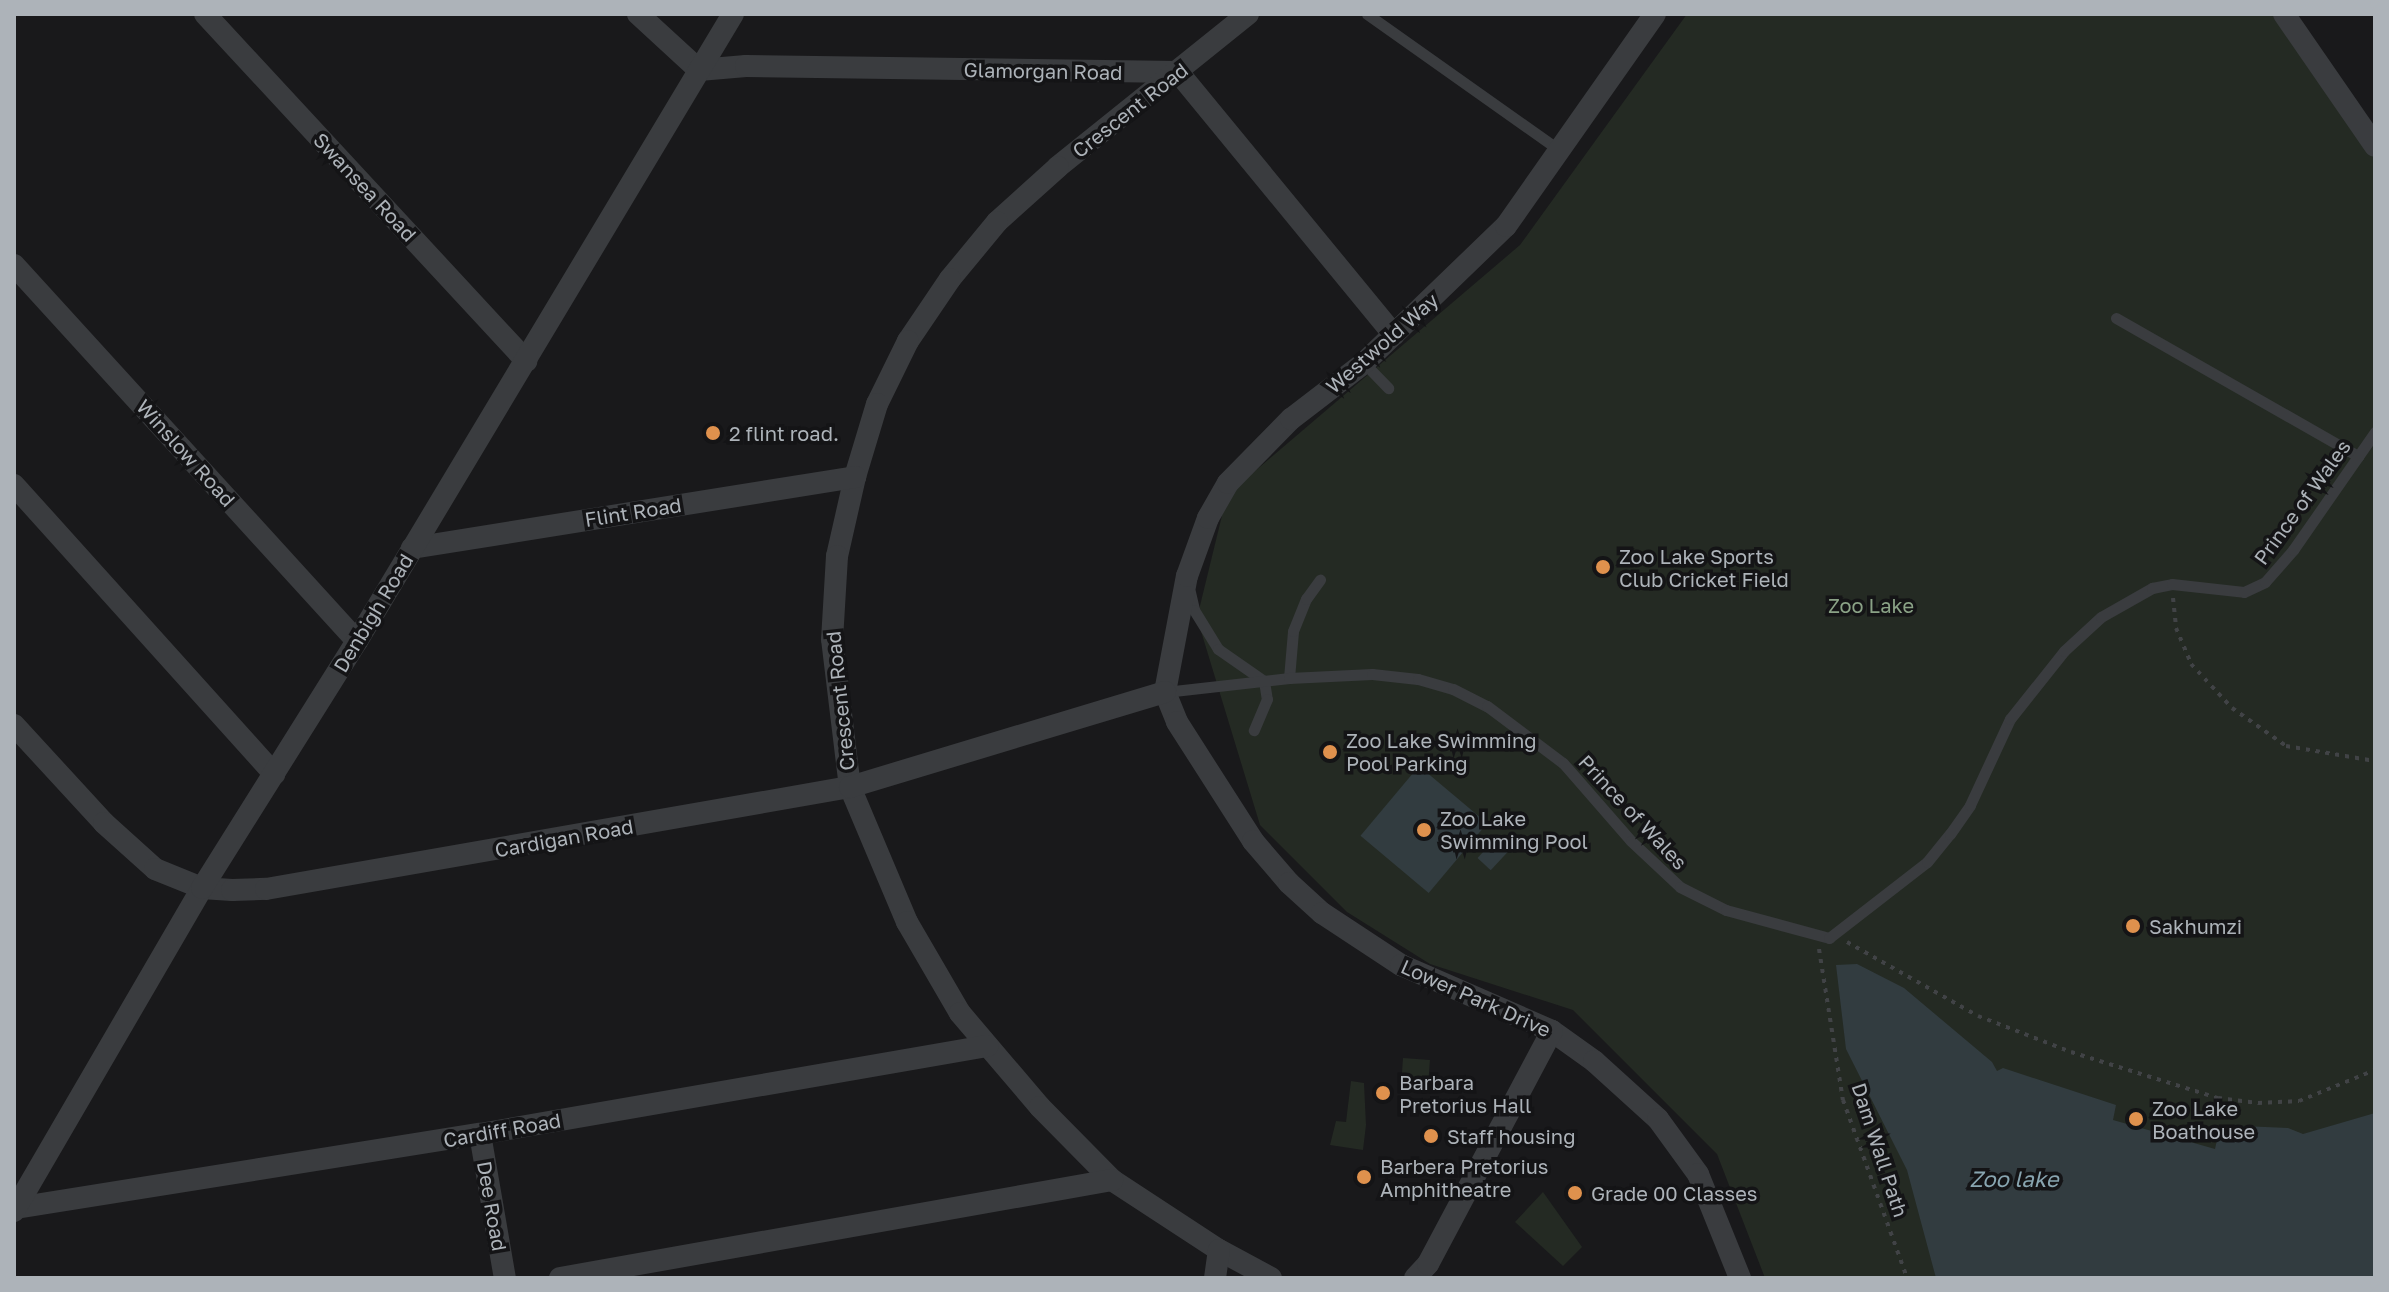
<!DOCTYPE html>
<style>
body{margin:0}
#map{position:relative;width:2389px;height:1292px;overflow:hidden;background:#19191b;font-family:"Golos Text",sans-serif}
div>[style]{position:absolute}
.green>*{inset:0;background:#242a23;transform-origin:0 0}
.water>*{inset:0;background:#323c40;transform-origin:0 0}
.path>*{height:4px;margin-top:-2px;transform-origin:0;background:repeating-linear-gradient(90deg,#414346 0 4px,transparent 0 10px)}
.service>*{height:11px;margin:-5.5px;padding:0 5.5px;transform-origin:5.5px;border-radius:5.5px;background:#3a3c3f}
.minor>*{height:22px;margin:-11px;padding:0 11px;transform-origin:11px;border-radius:11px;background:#3a3c3f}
.dots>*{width:22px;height:22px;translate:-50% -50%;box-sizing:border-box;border:4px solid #141416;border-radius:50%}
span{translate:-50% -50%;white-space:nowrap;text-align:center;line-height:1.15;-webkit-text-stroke:7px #141416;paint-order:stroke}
.street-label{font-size:20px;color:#adb3b9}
.poi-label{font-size:20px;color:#adb3b9}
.left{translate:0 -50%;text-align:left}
.park-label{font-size:20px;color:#8aa286}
.water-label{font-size:22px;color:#88a5b0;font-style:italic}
.frame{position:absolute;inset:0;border:16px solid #adb3b9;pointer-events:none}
</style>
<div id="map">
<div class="green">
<i style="clip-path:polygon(1687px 14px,2276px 14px,2375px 159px,2375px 1278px,1765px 1278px,1717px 1154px,1573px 1010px,1430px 964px,1347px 912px,1260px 825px,1197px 618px,1227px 495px,1520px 245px)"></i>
<i style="left:1403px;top:1058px;width:27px;height:29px;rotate:4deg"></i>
<i style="clip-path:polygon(1351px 1081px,1364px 1083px,1366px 1125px,1363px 1150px,1330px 1145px,1336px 1121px,1346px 1122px)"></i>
<i style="clip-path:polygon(1543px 1192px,1582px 1247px,1563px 1266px,1515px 1222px)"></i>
</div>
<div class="water">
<i style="left:1419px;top:766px;width:89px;height:91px;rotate:40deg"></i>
<i style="left:1498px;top:836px;width:18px;height:30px;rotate:43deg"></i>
<i style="clip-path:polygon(1857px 964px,1904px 988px,1992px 1062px,1997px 1071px,2003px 1068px,2116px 1105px,2113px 1120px,2215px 1149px,2217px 1140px,2236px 1137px,2242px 1126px,2288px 1128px,2303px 1134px,2375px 1113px,2375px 1278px,1936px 1278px,1907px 1170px,1846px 1049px,1836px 965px)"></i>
</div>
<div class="path">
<i style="left:2173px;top:598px;width:30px;rotate:84deg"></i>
<i style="left:2176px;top:628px;width:39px;rotate:67deg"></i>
<i style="left:2191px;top:664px;width:60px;rotate:47deg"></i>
<i style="left:2232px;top:708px;width:66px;rotate:35.1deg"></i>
<i style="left:2286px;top:746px;width:90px;rotate:9.6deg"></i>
<i style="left:1847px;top:942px;width:150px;rotate:29.5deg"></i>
<i style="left:1978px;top:1016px;width:100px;rotate:21.2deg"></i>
<i style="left:2071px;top:1052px;width:154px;rotate:17.4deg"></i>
<i style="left:2218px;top:1098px;width:40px;rotate:7.1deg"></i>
<i style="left:2258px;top:1103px;width:41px;rotate:-2.8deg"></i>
<i style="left:2299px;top:1101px;width:82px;rotate:-22.2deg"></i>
<i style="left:1819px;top:949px;width:153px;rotate:81deg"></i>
<i style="left:1843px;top:1100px;width:189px;rotate:70.2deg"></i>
</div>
<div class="service">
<i style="left:1367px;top:14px;width:235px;rotate:35.3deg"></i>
<i style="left:2116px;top:318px;width:279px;rotate:29.7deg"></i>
<i style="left:1364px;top:363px;width:35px;rotate:46deg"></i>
<i style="left:1190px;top:592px;width:18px;rotate:77deg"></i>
<i style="left:1194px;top:610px;width:46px;rotate:58.4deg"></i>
<i style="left:1218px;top:649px;width:56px;rotate:34.8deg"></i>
<i style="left:1264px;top:681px;width:18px;rotate:81deg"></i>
<i style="left:1267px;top:699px;width:34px;rotate:113deg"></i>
<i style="left:1289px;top:678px;width:47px;rotate:-85.1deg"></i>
<i style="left:1293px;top:631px;width:35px;rotate:-68deg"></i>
<i style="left:1306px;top:599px;width:24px;rotate:-54deg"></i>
<i style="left:1165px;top:692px;width:125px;rotate:-6.4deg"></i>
<i style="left:1289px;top:678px;width:83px;rotate:-2.8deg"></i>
<i style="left:1372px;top:674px;width:46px;rotate:6.2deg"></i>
<i style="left:1418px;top:679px;width:36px;rotate:16deg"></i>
<i style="left:1453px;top:689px;width:38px;rotate:27deg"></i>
<i style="left:1487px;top:706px;width:95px;rotate:36.9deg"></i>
<i style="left:1563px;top:763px;width:103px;rotate:48.9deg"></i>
<i style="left:1631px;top:841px;width:67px;rotate:43.2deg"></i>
<i style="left:1680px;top:887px;width:51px;rotate:26.6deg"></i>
<i style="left:1726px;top:910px;width:107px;rotate:15.2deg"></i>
<i style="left:1829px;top:938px;width:124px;rotate:-37.8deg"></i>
<i style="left:1927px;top:862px;width:36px;rotate:-51deg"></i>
<i style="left:1950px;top:834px;width:35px;rotate:-55deg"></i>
<i style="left:1970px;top:805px;width:95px;rotate:-65.1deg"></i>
<i style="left:2010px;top:719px;width:87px;rotate:-51.5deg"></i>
<i style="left:2064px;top:651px;width:50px;rotate:-42.6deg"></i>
<i style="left:2101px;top:617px;width:59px;rotate:-29.6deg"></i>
<i style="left:2152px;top:588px;width:20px;rotate:-11deg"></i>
<i style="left:2172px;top:584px;width:72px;rotate:6.3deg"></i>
<i style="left:2244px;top:592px;width:23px;rotate:-25deg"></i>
<i style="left:2265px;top:582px;width:43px;rotate:-48.8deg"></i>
<i style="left:2293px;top:550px;width:144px;rotate:-55.2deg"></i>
</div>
<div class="minor">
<i style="left:205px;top:14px;width:473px;rotate:47.2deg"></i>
<i style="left:638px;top:14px;width:83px;rotate:42.6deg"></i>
<i style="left:699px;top:70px;width:47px;rotate:-4.9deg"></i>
<i style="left:746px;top:66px;width:432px;rotate:0.8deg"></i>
<i style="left:1178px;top:72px;width:340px;rotate:50.6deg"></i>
<i style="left:1248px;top:14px;width:244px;rotate:141.2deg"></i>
<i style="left:1058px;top:167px;width:82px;rotate:138deg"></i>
<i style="left:997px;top:222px;width:74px;rotate:129.5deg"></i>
<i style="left:950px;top:279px;width:75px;rotate:124.1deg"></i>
<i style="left:908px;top:341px;width:70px;rotate:116.2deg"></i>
<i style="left:877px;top:404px;width:76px;rotate:106.8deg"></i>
<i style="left:855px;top:477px;width:81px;rotate:102.8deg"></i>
<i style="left:837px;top:556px;width:83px;rotate:93.4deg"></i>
<i style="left:832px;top:639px;width:149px;rotate:83.1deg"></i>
<i style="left:850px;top:787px;width:147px;rotate:67.1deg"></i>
<i style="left:907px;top:922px;width:105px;rotate:59.8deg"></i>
<i style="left:960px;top:1013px;width:123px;rotate:49.6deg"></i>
<i style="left:1040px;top:1107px;width:103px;rotate:45.4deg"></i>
<i style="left:1112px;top:1180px;width:128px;rotate:33.2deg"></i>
<i style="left:1219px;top:1250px;width:59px;rotate:28.3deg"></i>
<i style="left:2284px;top:14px;width:160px;rotate:55.4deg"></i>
<i style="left:14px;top:265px;width:509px;rotate:47.63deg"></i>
<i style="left:14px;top:485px;width:389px;rotate:48deg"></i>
<i style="left:412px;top:548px;width:449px;rotate:-9.1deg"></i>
<i style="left:1165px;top:692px;width:118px;rotate:-79.3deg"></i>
<i style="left:1187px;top:576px;width:62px;rotate:-70.1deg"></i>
<i style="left:1208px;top:518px;width:40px;rotate:-60.3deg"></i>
<i style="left:1228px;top:483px;width:90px;rotate:-45.5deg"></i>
<i style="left:1291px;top:419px;width:92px;rotate:-37.5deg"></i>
<i style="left:1364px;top:363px;width:197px;rotate:-44deg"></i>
<i style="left:1506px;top:226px;width:259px;rotate:-54.9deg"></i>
<i style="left:1165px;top:692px;width:32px;rotate:68deg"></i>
<i style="left:1177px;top:722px;width:141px;rotate:57.4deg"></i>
<i style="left:1253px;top:841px;width:55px;rotate:49.4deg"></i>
<i style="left:1289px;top:883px;width:45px;rotate:42.3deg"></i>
<i style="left:1322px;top:913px;width:95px;rotate:33.4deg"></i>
<i style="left:1401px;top:965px;width:165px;rotate:23.6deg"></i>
<i style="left:1552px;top:1031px;width:52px;rotate:35.5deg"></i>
<i style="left:1594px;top:1061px;width:86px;rotate:42.2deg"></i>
<i style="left:1658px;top:1119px;width:68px;rotate:54deg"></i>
<i style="left:1698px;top:1174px;width:112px;rotate:68deg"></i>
<i style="left:14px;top:725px;width:133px;rotate:47.4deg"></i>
<i style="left:104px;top:823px;width:69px;rotate:42deg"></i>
<i style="left:155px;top:869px;width:51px;rotate:22deg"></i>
<i style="left:202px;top:888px;width:30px;rotate:4deg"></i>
<i style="left:232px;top:890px;width:34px;rotate:-2deg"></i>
<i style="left:266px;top:889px;width:593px;rotate:-9.91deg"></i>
<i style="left:850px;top:787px;width:329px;rotate:-16.8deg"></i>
<i style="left:480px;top:1134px;width:146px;rotate:80.2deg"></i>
<i style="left:16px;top:1208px;width:470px;rotate:-9.1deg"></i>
<i style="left:480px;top:1134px;width:515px;rotate:-9.85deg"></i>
<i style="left:14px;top:1211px;width:374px;rotate:-59.8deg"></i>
<i style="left:202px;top:888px;width:292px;rotate:-57.9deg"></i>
<i style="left:357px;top:641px;width:731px;rotate:-59.05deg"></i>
<i style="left:560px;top:1278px;width:561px;rotate:-10.07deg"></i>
<i style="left:1215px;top:1278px;width:28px;rotate:-82deg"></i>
<i style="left:1415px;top:1278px;width:19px;rotate:-47deg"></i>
<i style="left:1428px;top:1264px;width:264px;rotate:-62deg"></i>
</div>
<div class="dots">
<i style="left:713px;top:433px;background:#df914d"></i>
<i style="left:1603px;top:567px;background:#df914d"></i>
<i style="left:1330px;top:752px;background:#df914d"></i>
<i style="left:1424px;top:830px;background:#df914d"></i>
<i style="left:2133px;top:926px;background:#df914d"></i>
<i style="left:1383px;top:1093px;background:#df914d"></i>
<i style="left:2136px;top:1119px;background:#df914d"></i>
<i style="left:1431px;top:1136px;background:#df914d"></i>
<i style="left:1364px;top:1177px;background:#df914d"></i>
<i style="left:1575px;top:1193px;background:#df914d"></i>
</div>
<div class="street-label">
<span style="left:1043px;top:71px;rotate:1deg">Glamorgan Road</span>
<span style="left:1130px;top:110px;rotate:-38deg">Crescent Road</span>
<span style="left:365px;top:187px;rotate:47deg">Swansea Road</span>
<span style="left:1382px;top:343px;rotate:-41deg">Westwold Way</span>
<span style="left:186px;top:453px;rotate:48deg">Winslow Road</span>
<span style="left:2302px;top:502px;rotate:-54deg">Prince of Wales</span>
<span style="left:633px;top:512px;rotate:-9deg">Flint Road</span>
<span style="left:373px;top:613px;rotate:-59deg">Denbigh Road</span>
<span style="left:840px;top:701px;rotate:-96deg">Crescent Road</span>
<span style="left:1633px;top:812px;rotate:47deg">Prince of Wales</span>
<span style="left:564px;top:838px;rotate:-10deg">Cardigan Road</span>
<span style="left:1476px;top:998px;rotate:24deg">Lower Park Drive</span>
<span style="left:502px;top:1130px;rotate:-10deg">Cardiff Road</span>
<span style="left:1880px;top:1150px;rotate:72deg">Dam Wall Path</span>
<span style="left:492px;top:1206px;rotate:80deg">Dee Road</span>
</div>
<div class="poi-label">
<span class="left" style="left:729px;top:433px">2 flint road.</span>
<span class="left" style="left:1619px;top:568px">Zoo Lake Sports<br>Club Cricket Field</span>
<span class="left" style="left:1346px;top:752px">Zoo Lake Swimming<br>Pool Parking</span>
<span class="left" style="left:1440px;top:830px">Zoo Lake<br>Swimming Pool</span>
<span class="left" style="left:2149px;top:926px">Sakhumzi</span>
<span class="left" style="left:1399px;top:1094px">Barbara<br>Pretorius Hall</span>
<span class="left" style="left:2152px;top:1120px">Zoo Lake<br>Boathouse</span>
<span class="left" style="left:1447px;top:1136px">Staff housing</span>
<span class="left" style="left:1380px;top:1178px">Barbera Pretorius<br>Amphitheatre</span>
<span class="left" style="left:1591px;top:1193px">Grade 00 Classes</span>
</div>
<div class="park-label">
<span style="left:1871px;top:605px">Zoo Lake</span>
</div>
<div class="water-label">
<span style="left:2014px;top:1179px">Zoo lake</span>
</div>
<div class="frame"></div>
</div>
